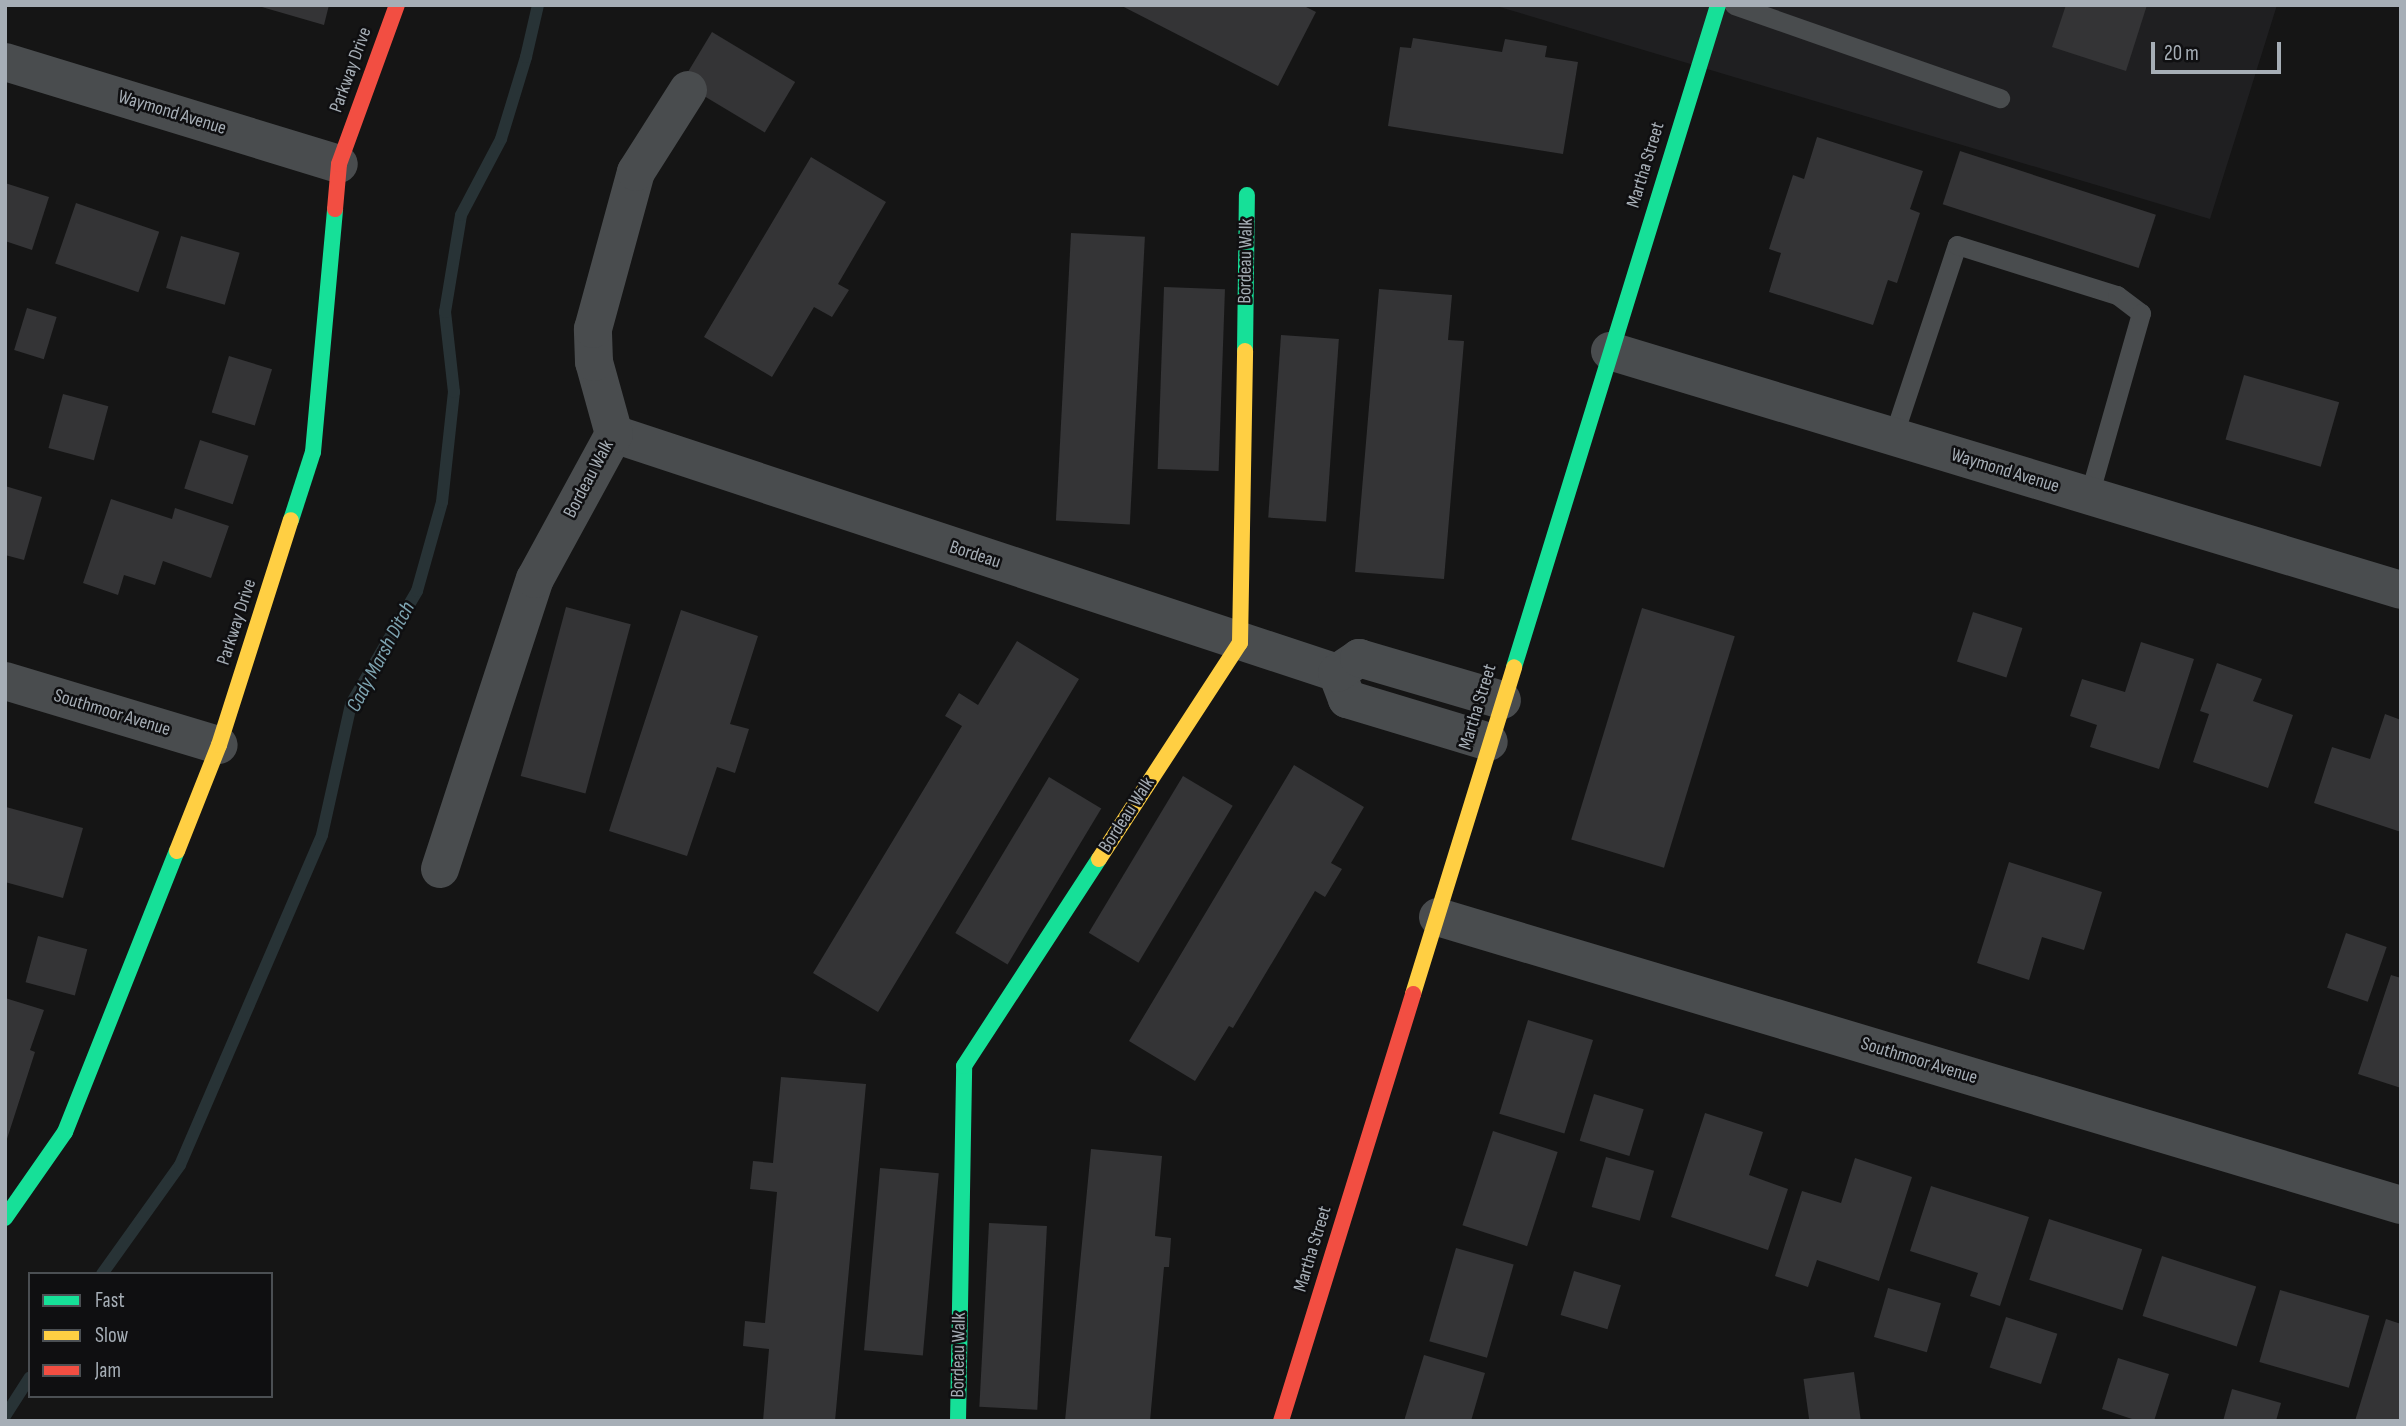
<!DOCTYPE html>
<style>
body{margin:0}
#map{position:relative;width:2406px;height:1426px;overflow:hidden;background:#151515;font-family:"Sofia Sans Condensed",sans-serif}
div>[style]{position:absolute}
.built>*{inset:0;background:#1f1f21}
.stream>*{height:12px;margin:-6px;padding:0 6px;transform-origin:6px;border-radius:6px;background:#283336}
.building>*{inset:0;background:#343436;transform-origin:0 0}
.lane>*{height:19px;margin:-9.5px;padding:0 9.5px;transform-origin:9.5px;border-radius:9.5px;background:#494c4e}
.street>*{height:38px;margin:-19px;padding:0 19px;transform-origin:19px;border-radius:19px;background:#494c4e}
.fast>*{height:16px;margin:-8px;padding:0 8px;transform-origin:8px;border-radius:8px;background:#16e098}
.slow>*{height:16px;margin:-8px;padding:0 8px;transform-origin:8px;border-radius:8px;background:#ffcf43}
.jam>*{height:16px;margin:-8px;padding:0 8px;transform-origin:8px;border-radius:8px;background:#f24e42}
span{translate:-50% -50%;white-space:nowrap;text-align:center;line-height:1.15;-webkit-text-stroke:5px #0f0f11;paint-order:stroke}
.street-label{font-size:19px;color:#a6aeb6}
.water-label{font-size:21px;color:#7da3b0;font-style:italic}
.frame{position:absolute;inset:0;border:7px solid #a6aeb6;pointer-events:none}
.legend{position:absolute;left:28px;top:1272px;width:245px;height:126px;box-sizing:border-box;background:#0f0f11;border:2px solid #4b4f53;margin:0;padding:9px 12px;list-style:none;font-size:21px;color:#a6aeb6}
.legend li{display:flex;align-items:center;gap:14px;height:35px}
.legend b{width:35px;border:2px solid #4b4f53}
.scale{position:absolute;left:2151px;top:42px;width:130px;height:32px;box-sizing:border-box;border:4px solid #a6aeb6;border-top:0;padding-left:9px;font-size:21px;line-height:24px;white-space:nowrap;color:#a6aeb6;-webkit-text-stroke:5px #0f0f11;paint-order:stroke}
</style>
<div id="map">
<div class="built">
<i style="clip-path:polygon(1493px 5px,2277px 5px,2210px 219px)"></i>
</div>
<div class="stream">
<i style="left:102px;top:1274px;width:134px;rotate:-54.4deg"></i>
<i style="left:180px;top:1165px;width:359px;rotate:-66.7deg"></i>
<i style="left:322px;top:835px;width:134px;rotate:-77.5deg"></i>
<i style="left:351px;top:704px;width:131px;rotate:-59.7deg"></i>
<i style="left:417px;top:591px;width:92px;rotate:-74.3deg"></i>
<i style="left:442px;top:502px;width:111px;rotate:-83.8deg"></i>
<i style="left:454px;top:392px;width:81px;rotate:-96.4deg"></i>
<i style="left:445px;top:312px;width:98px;rotate:-80.6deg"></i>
<i style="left:461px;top:215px;width:86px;rotate:-62.2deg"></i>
<i style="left:501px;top:139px;width:86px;rotate:-73deg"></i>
<i style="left:526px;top:57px;width:53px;rotate:-77deg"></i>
<i style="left:5px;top:1416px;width:46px;rotate:-57.3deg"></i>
</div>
<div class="building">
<i style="clip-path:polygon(255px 5px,329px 5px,324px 25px)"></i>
<i style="clip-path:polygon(1120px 5px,1302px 5px,1316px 12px,1278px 86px)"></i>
<i style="clip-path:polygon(2066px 5px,2147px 5px,2126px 71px,2052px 47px)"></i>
<i style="left:712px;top:32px;width:97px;height:59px;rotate:31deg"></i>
<i style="clip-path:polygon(1413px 38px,1502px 52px,1505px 39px,1547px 46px,1545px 57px,1578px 62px,1563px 154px,1388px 126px,1400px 47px,1411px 48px)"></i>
<i style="clip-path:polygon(1817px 137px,1923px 171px,1910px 209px,1920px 213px,1897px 283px,1888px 280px,1873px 325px,1769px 292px,1781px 253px,1769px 249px,1793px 175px,1804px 179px)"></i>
<i style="left:1960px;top:151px;width:206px;height:56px;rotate:18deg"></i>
<i style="clip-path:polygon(811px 157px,886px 202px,838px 284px,849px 290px,832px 317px,814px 307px,772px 377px,704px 337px)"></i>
<i style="clip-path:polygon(5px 183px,49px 197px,32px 250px,5px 241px)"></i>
<i style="left:76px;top:203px;width:88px;height:64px;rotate:19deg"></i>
<i style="left:1071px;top:233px;width:74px;height:288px;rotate:3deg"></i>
<i style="left:181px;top:236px;width:61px;height:54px;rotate:16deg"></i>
<i style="left:1164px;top:287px;width:61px;height:182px;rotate:2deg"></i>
<i style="clip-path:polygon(1379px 289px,1452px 295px,1448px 340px,1464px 341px,1444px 579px,1355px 572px)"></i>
<i style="left:27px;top:308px;width:31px;height:44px;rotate:17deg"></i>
<i style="left:1281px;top:335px;width:58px;height:183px;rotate:4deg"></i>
<i style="left:229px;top:356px;width:45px;height:59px;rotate:17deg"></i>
<i style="left:2244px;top:375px;width:99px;height:67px;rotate:16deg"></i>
<i style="left:63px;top:394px;width:47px;height:56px;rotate:15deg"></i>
<i style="left:200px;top:440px;width:51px;height:51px;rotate:18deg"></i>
<i style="clip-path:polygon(5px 486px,42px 497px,24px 560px,5px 555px)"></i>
<i style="clip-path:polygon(111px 499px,172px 519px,175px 508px,229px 526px,211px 578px,163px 561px,155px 585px,124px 575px,118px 595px,83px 583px)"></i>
<i style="left:566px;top:607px;width:67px;height:175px;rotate:15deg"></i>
<i style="left:1642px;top:608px;width:97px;height:242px;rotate:17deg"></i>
<i style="clip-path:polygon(681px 610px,758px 636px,730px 724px,749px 729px,735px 773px,717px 767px,687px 856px,609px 831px)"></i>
<i style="left:1973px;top:612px;width:52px;height:52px;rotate:18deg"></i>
<i style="clip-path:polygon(1017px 641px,1079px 679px,878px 1012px,813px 973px,962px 726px,945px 716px,959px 693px,978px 705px)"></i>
<i style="clip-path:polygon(2141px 642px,2194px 659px,2159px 769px,2090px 747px,2097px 725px,2070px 716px,2082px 679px,2125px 692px)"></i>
<i style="clip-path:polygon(2217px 663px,2262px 679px,2253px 701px,2293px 715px,2268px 788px,2193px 762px,2209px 714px,2200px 711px)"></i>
<i style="clip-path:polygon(2385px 714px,2401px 720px,2401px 832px,2314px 803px,2332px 747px,2370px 759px)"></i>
<i style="clip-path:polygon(1294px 765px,1364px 807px,1331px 863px,1342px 869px,1325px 897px,1315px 891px,1233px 1028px,1229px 1026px,1195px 1081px,1129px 1041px)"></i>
<i style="left:1183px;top:776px;width:58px;height:183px;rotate:31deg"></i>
<i style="left:1049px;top:777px;width:61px;height:182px;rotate:31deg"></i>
<i style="clip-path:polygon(6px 807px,83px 828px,63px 898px,5px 882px)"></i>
<i style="clip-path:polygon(2009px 862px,2102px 892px,2084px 950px,2042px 937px,2029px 980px,1977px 963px)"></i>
<i style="left:2346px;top:933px;width:43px;height:58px;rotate:19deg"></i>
<i style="left:38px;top:936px;width:51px;height:48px;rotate:15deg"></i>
<i style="clip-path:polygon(2391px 975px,2401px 978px,2401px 1088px,2358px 1074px)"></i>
<i style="clip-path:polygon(5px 998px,44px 1010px,30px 1050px,35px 1052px,6px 1142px)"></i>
<i style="left:1528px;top:1020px;width:68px;height:98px;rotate:17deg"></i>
<i style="clip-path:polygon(781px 1077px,866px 1084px,835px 1421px,763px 1421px,769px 1349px,743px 1346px,745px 1321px,765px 1323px,777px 1192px,750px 1189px,753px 1161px,773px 1163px)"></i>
<i style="left:1594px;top:1094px;width:52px;height:49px;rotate:17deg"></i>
<i style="clip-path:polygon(1705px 1113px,1763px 1132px,1749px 1175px,1788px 1189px,1768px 1250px,1671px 1217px)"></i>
<i style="left:1493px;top:1131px;width:68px;height:99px;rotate:18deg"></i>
<i style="clip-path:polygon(1091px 1149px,1162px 1156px,1155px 1236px,1171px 1238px,1169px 1267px,1164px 1267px,1150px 1421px,1065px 1421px)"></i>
<i style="left:1606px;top:1157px;width:50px;height:52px;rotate:16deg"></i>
<i style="clip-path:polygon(1855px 1158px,1912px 1177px,1879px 1281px,1817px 1260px,1808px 1287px,1775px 1276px,1802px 1191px,1841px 1203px)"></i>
<i style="left:880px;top:1168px;width:59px;height:183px;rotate:5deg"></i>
<i style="clip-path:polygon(1931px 1186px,2029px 1217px,2000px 1306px,1970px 1296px,1978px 1273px,1910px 1251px)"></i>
<i style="left:2049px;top:1219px;width:98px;height:64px;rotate:18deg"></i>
<i style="left:989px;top:1223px;width:58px;height:184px;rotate:3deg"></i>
<i style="left:1456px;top:1248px;width:60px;height:97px;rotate:16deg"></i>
<i style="left:2162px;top:1256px;width:99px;height:63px;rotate:18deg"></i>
<i style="left:1574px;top:1271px;width:49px;height:46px;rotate:17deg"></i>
<i style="left:1888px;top:1288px;width:55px;height:51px;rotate:16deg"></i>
<i style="left:2280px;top:1290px;width:93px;height:75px;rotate:16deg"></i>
<i style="left:2006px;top:1317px;width:54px;height:53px;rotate:18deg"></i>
<i style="clip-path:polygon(2386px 1319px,2401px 1324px,2401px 1421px,2355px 1421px)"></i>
<i style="clip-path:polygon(1424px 1355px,1485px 1373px,1471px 1421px,1404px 1421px)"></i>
<i style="clip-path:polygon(2118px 1358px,2169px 1374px,2154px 1421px,2138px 1421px,2102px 1409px)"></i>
<i style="left:1854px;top:1372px;width:48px;height:51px;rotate:82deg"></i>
<i style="clip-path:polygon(2232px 1389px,2281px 1403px,2276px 1421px,2223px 1421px)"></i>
</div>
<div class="lane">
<i style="left:1734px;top:5px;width:282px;rotate:19.3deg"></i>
<i style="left:1893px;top:437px;width:202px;rotate:-71.6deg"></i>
<i style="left:1957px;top:245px;width:168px;rotate:17.4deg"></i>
<i style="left:2117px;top:295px;width:30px;rotate:37deg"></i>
<i style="left:2141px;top:313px;width:190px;rotate:105.9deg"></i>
</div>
<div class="street">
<i style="left:5px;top:62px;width:349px;rotate:17deg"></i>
<i style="left:1610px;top:351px;width:826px;rotate:16.81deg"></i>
<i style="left:614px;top:434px;width:761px;rotate:18.29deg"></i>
<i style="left:1337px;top:673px;width:28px;rotate:69deg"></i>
<i style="left:1347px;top:699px;width:148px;rotate:16.8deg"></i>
<i style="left:1337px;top:673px;width:27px;rotate:-34deg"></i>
<i style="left:1359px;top:658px;width:149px;rotate:16.4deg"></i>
<i style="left:5px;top:681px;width:223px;rotate:16.7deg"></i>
<i style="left:440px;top:869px;width:305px;rotate:-71.9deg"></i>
<i style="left:535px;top:579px;width:165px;rotate:-61.4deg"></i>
<i style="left:614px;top:434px;width:75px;rotate:-105.5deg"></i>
<i style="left:594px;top:362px;width:33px;rotate:-92deg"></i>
<i style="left:593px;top:329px;width:163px;rotate:-74.7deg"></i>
<i style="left:636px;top:172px;width:97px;rotate:-57.6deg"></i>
<i style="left:1438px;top:917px;width:1005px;rotate:16.65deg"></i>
</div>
<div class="fast">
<i style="left:1245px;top:351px;width:156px;rotate:-89.3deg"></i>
<i style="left:291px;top:520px;width:71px;rotate:-72.1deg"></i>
<i style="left:313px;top:452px;width:244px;rotate:-84.8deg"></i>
<i style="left:1514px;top:667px;width:693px;rotate:-72.87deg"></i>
<i style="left:5px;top:1218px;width:105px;rotate:-55.1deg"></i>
<i style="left:65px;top:1132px;width:302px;rotate:-68.3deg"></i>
<i style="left:958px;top:1421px;width:355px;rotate:-89deg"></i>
<i style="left:964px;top:1066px;width:247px;rotate:-56.9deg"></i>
</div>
<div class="slow">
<i style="left:177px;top:851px;width:114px;rotate:-68.4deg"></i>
<i style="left:219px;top:745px;width:236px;rotate:-72.3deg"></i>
<i style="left:1099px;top:859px;width:258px;rotate:-56.9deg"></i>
<i style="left:1240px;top:643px;width:292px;rotate:-89deg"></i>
<i style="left:1413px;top:994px;width:342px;rotate:-72.8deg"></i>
</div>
<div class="jam">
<i style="left:335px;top:209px;width:45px;rotate:-84.9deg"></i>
<i style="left:339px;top:164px;width:169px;rotate:-70deg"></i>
<i style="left:1281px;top:1421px;width:447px;rotate:-72.8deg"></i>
</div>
<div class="street-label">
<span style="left:351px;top:70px;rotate:-70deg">Parkway Drive</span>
<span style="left:172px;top:113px;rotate:17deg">Waymond Avenue</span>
<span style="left:1646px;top:165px;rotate:-73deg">Martha Street</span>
<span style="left:1246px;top:261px;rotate:-89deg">Bordeau Walk</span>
<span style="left:2005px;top:471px;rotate:17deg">Waymond Avenue</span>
<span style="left:589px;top:479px;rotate:-62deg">Bordeau Walk</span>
<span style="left:975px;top:555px;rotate:18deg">Bordeau</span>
<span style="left:237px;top:622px;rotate:-72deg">Parkway Drive</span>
<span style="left:1478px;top:707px;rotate:-73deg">Martha Street</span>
<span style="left:112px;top:713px;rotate:17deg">Southmoor Avenue</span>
<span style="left:1127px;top:815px;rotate:-57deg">Bordeau Walk</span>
<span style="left:1919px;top:1061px;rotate:17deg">Southmoor Avenue</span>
<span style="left:1313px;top:1249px;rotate:-73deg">Martha Street</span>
<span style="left:959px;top:1355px;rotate:-89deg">Bordeau Walk</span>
</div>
<div class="water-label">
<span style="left:381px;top:657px;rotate:-62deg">Cady Marsh Ditch</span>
</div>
<div class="frame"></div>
<ul class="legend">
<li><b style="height:9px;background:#16e098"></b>Fast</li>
<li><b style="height:9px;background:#ffcf43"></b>Slow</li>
<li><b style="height:9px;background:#f24e42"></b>Jam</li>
</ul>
<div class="scale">20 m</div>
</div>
